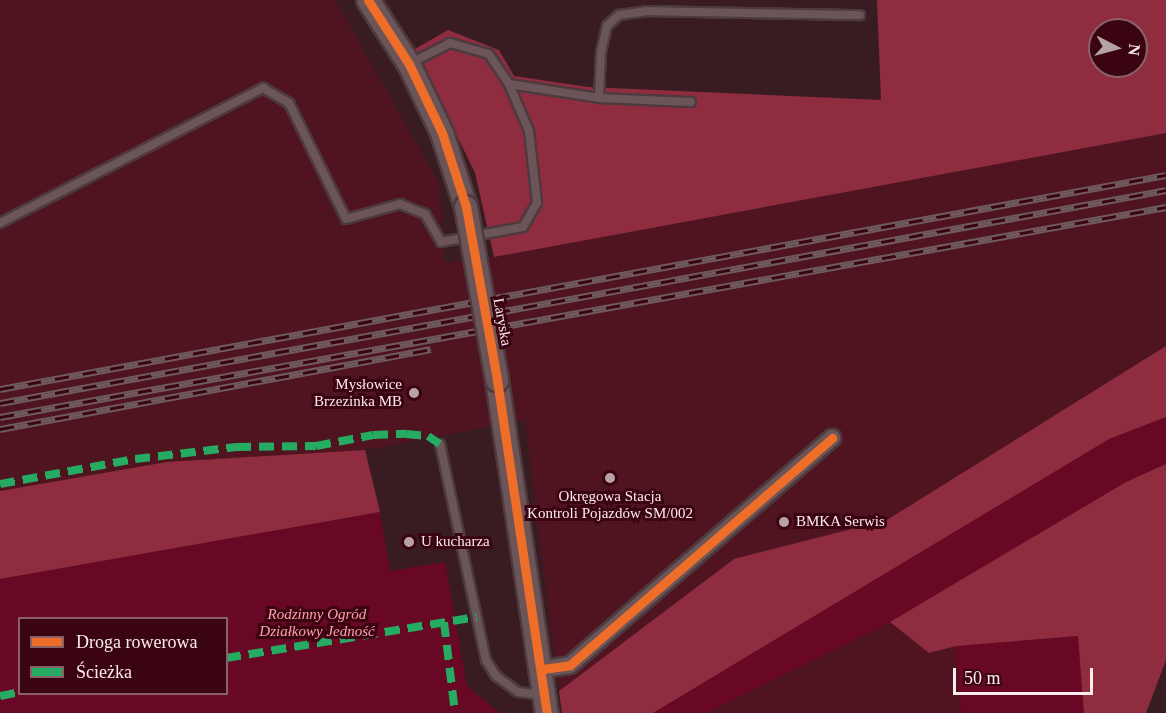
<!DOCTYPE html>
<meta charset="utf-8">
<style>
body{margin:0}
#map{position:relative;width:1166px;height:713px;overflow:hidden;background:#391c22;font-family:"Times New Roman",serif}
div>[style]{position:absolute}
.built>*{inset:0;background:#4f1420}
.green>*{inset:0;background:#680825}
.forest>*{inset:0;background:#902c3f}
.roads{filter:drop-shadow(2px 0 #4d3a3e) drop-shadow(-2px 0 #4d3a3e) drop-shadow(0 2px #4d3a3e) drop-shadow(0 -2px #4d3a3e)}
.lane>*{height:8px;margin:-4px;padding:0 4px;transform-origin:4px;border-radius:4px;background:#6c5558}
.street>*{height:16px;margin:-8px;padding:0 8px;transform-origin:8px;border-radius:8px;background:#6c5558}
.secondary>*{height:22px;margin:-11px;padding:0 11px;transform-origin:11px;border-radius:11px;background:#6c5558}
.rail>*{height:7px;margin-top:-3.5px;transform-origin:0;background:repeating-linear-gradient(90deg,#3b0411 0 14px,#6f5a5e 0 28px);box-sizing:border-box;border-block:2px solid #6f5a5e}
.bridges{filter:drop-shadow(2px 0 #4d3a3e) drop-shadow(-2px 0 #4d3a3e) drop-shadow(0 2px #4d3a3e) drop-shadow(0 -2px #4d3a3e)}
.secondary-bridge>*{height:22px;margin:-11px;padding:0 11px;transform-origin:11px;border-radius:11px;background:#6c5558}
.quiet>*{height:8px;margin-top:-4px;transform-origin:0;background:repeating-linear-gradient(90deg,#26ab63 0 15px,transparent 0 23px)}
.cycleway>*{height:9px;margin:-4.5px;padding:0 4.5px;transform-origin:4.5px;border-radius:4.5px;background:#ee6e29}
.dots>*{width:16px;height:16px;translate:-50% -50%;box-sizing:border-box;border:3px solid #3b0411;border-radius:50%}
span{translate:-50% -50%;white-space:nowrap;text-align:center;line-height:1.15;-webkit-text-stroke:6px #3b0411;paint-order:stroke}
.street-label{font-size:15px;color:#fbeced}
.poi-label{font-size:15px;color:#fbeced}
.right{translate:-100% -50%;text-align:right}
.left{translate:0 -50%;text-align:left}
.park-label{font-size:15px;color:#fba1aa;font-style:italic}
.legend{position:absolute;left:18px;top:617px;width:210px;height:78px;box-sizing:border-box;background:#3b0411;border:2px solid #886169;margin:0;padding:8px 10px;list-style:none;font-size:18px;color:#fbeced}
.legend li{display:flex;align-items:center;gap:12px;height:30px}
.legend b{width:30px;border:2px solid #886169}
.north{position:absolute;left:1088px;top:18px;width:60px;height:60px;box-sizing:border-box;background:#3b0411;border:2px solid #886169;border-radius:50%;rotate:96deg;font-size:16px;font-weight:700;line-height:24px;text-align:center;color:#fbeced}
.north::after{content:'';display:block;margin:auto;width:21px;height:27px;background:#b7a3a6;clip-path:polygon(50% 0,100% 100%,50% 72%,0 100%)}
.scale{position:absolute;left:953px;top:668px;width:140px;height:27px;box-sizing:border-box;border:3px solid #fbeced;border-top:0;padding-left:8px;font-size:18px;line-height:21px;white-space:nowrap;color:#fbeced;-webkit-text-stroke:4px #3b0411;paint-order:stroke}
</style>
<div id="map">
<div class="built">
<i style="clip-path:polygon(0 0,335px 0,439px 183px,444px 262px,494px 257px,1166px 133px,1166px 346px,887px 520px,734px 559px,559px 691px,525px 420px,365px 450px,168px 462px,0 491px)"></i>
<i style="clip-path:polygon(890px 622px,929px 653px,955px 646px,961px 713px,707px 713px)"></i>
</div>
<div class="green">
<i style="clip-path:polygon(1166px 417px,1166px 464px,1126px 482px,890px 622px,707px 713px,653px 713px,1109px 439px)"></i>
<i style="clip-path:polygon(evenodd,380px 512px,390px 571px,445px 562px,467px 686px,500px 713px,0 713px,0 579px,380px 512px,20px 618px,226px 618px,226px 694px,20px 694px,20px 618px)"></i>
<i style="clip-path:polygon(1079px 636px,1084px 713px,961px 713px,955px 646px)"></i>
</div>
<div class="forest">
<i style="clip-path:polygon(evenodd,877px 0,1166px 0,1166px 133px,494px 257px,475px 173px,415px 49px,448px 30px,499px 50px,514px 76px,588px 87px,881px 100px,877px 0,1100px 30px,1136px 30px,1136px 66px,1100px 66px,1100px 30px)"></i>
<i style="clip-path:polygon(1166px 346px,1166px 417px,1109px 439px,653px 713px,562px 713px,559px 691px,734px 559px,887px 520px)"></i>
<i style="clip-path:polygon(365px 450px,380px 512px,0 579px,0 491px,167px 462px)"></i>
<i style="clip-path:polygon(1166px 464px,1166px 660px,1146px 713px,1084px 713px,1078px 636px,956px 646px,929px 653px,890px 622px,1126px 482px)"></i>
</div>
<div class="roads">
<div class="lane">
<i style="left:509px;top:84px;width:91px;rotate:8.8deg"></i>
<i style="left:599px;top:98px;width:92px;rotate:2.5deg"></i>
<i style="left:599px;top:98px;width:46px;rotate:-87.5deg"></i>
<i style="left:601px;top:52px;width:27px;rotate:-77deg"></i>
<i style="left:607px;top:26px;width:16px;rotate:-43deg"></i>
<i style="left:619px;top:15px;width:27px;rotate:-8deg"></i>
<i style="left:646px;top:11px;width:214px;rotate:1.1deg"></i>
<i style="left:0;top:223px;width:296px;rotate:-27.2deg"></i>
<i style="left:263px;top:88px;width:30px;rotate:30deg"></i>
<i style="left:289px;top:103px;width:129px;rotate:63.8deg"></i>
<i style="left:346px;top:219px;width:56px;rotate:-15.5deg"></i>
<i style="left:400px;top:204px;width:27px;rotate:22deg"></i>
<i style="left:425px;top:214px;width:32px;rotate:60deg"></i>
<i style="left:441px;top:242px;width:83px;rotate:-10.4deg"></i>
<i style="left:523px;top:227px;width:28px;rotate:-60deg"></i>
<i style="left:537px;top:203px;width:72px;rotate:-96.3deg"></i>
<i style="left:529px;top:131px;width:51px;rotate:-113.1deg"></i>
<i style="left:509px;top:84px;width:36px;rotate:-124deg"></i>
<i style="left:489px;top:54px;width:41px;rotate:-164.2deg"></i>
<i style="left:450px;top:43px;width:44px;rotate:152.9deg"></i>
<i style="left:440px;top:444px;width:221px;rotate:78deg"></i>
<i style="left:486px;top:660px;width:19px;rotate:58deg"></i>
<i style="left:496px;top:676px;width:27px;rotate:36deg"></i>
<i style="left:518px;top:692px;width:25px;rotate:7deg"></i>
</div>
<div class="street">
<i style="left:543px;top:669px;width:27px;rotate:-8deg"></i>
<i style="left:570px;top:665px;width:347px;rotate:-40.9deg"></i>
</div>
<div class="secondary">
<i style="left:368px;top:0;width:76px;rotate:57.4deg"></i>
<i style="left:409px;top:64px;width:76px;rotate:64.4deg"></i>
<i style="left:442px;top:133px;width:78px;rotate:72deg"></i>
<i style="left:497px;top:380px;width:337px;rotate:81.5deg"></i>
</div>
</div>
<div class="rail">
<i style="left:0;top:389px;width:1185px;rotate:-10.4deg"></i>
<i style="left:0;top:403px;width:1185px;rotate:-10.35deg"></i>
<i style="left:0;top:417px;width:1185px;rotate:-10.21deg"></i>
<i style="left:0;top:429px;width:438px;rotate:-10.5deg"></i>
</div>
<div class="bridges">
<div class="secondary-bridge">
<i style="left:466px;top:207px;width:176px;rotate:79.8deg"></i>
</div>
</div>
<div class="quiet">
<i style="left:0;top:484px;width:137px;rotate:-10.5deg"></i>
<i style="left:135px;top:459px;width:102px;rotate:-6.8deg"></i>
<i style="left:236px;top:447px;width:80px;rotate:-0.7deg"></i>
<i style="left:316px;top:446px;width:58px;rotate:-10.9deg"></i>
<i style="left:373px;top:435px;width:33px;rotate:-2deg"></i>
<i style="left:406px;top:434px;width:22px;rotate:5deg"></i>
<i style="left:428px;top:436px;width:14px;rotate:34deg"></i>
<i style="left:444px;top:622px;width:92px;rotate:83.1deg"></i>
<i style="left:226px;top:658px;width:254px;rotate:-9.3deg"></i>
<i style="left:0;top:696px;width:20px;rotate:-11deg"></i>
</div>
<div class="cycleway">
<i style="left:368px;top:0;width:76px;rotate:57.4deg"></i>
<i style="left:409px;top:64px;width:76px;rotate:64.4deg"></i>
<i style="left:442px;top:133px;width:78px;rotate:72deg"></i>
<i style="left:466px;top:207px;width:176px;rotate:79.8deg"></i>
<i style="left:497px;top:380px;width:337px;rotate:81.5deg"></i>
<i style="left:543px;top:669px;width:27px;rotate:-8deg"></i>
<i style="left:570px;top:665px;width:347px;rotate:-40.9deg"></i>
</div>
<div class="dots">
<i style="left:414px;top:393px;background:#b7a3a6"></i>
<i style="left:610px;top:478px;background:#b7a3a6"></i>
<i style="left:784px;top:522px;background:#b7a3a6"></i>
<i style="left:409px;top:542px;background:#b7a3a6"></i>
</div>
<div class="street-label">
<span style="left:502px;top:322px;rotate:80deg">Laryska</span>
</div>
<div class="poi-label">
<span class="right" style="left:402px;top:393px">Mysłowice<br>Brzezinka MB</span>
<span style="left:610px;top:505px">Okręgowa Stacja<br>Kontroli Pojazdów SM/002</span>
<span class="left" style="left:796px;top:522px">BMKA Serwis</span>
<span class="left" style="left:421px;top:542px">U kucharza</span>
</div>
<div class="park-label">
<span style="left:317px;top:623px">Rodzinny Ogród<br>Działkowy Jedność</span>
</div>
<ul class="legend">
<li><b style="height:8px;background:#ee6e29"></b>Droga rowerowa</li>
<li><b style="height:8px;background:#26ab63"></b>Ścieżka</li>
</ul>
<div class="north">N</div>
<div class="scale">50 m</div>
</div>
